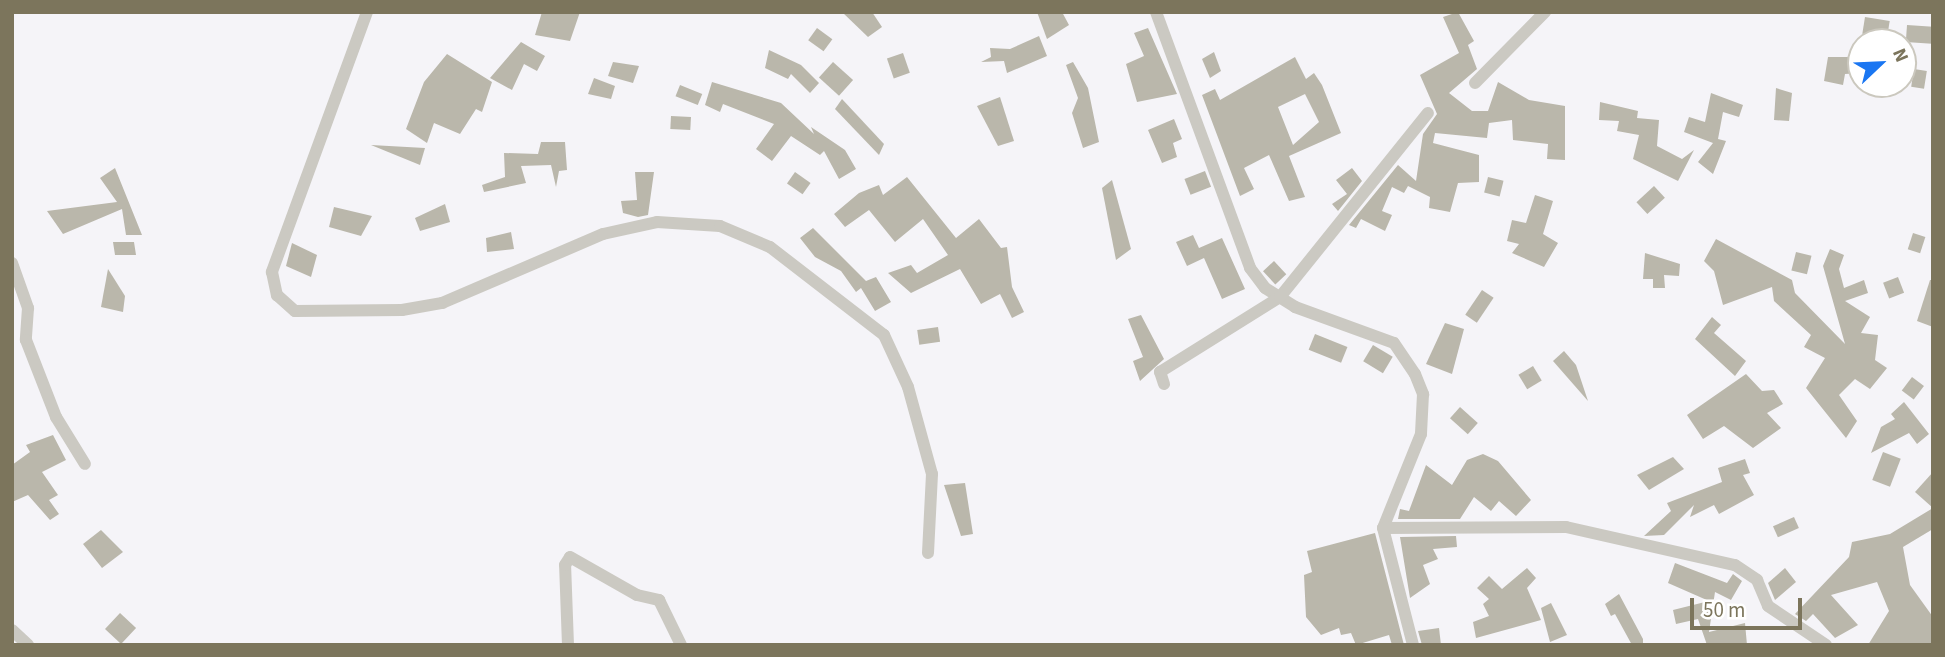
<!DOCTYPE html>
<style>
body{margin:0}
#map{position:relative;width:1945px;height:657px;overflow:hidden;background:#f5f4f8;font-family:"Source Sans 3",sans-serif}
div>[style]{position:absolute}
.building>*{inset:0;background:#bab7ab;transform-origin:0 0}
.minor>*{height:12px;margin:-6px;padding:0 6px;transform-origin:6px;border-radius:6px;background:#cbc9c2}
span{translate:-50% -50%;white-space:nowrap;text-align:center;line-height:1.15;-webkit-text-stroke:7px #fff;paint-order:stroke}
.frame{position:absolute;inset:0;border:14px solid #7c755c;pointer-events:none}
.north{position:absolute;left:1847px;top:28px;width:70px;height:70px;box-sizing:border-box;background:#fff;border:2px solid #cbc8be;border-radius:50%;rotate:67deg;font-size:19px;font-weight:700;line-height:28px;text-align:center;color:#7c755c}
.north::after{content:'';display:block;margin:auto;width:24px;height:32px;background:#1a76f2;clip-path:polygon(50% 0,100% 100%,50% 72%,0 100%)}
.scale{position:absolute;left:1690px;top:598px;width:112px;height:32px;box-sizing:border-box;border:4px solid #7c755c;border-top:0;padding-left:9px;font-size:21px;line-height:24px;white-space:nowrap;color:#7c755c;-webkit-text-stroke:5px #fff;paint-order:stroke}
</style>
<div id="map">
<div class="building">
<i style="clip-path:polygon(542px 12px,580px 12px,570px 41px,535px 35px)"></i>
<i style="clip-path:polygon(842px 12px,872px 12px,882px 27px,868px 37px)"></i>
<i style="clip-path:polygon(1037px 12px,1062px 12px,1069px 25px,1047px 39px)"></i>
<i style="clip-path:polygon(1458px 12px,1474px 41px,1468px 45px,1477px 69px,1449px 93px,1472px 111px,1488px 111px,1498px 82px,1529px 100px,1565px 106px,1565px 160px,1547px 159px,1548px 144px,1513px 140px,1512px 120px,1489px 123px,1487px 138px,1435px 133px,1433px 143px,1479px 155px,1479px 182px,1458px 183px,1450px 212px,1429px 208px,1430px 197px,1408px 186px,1404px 193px,1392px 187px,1382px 211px,1392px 215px,1385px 231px,1361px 219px,1356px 228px,1349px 225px,1398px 165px,1416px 181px,1423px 134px,1437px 114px,1420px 75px,1459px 53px,1443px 17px)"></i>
<i style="left:1865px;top:17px;width:25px;height:17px;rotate:9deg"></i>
<i style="left:1907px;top:25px;width:26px;height:17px;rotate:4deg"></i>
<i style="left:817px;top:28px;width:19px;height:15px;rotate:36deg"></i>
<i style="clip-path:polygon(1148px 28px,1177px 94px,1137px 102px,1126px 64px,1144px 56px,1134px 33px)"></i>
<i style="clip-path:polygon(1039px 36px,1047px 56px,1007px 73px,1004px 61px,981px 62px,991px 57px,990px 48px,1010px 49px)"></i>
<i style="clip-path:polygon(521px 42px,545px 56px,537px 71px,524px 64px,512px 90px,490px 78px)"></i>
<i style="clip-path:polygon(769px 50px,801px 65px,819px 83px,810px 93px,791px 74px,788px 79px,765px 68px)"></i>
<i style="clip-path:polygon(1214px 52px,1221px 71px,1210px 78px,1202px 59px)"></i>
<i style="left:903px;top:53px;width:21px;height:17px;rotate:71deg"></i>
<i style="clip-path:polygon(447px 54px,492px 82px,482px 112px,476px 109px,460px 134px,434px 123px,427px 143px,406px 129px,424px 82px)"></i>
<i style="clip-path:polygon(evenodd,1295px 57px,1306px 79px,1314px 73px,1322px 85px,1341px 133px,1289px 156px,1305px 197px,1289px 201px,1269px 155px,1244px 168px,1254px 189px,1240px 196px,1202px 95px,1215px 89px,1220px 100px,1295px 57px,1305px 94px,1319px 122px,1293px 145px,1278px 107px,1305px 94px)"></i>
<i style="clip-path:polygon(1828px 57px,1861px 57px,1861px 73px,1845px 74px,1843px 85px,1824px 81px)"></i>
<i style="clip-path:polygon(613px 62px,639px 66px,633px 83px,608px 76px)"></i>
<i style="left:833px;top:62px;width:27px;height:21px;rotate:42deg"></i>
<i style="clip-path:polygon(1073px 62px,1088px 88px,1099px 142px,1083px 148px,1072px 113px,1078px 98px,1066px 65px)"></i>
<i style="left:1914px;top:69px;width:13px;height:18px;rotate:9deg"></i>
<i style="clip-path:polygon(594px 78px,615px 86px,611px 99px,588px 94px)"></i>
<i style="clip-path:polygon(712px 82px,781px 103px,814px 134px,811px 127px,845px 150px,856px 169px,839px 179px,824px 151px,820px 155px,791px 136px,772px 161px,756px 149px,774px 124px,723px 104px,720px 112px,705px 105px)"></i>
<i style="left:680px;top:85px;width:24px;height:12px;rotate:22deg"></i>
<i style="clip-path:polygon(1776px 88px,1792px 93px,1789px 121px,1774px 120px)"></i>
<i style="clip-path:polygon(1711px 93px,1743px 105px,1739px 117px,1723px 112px,1718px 139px,1726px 141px,1713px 174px,1698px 162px,1713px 143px,1684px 132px,1689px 117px,1705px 122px)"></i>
<i style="clip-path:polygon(1000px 97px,1014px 141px,998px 146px,977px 106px)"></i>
<i style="clip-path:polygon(842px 99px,884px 144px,879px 155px,835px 109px)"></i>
<i style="clip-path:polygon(1600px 102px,1638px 111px,1637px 118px,1659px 120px,1657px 146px,1682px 159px,1694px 150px,1678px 181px,1633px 159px,1639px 135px,1617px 131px,1619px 121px,1599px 120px)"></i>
<i style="left:671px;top:116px;width:20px;height:13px;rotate:3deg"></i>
<i style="clip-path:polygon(1174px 119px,1182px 139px,1173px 143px,1177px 157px,1162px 163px,1148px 130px)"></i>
<i style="clip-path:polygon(541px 142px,565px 142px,567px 170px,559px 171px,556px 187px,551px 165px,521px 166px,526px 183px,484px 192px,482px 185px,505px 177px,504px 153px,538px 154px)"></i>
<i style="clip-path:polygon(371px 145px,425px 148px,420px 165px)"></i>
<i style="clip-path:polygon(115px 168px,142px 235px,126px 235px,122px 209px,63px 234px,47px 211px,117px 202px,100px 178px)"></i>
<i style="clip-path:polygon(1352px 168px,1362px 181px,1338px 211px,1332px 204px,1347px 194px,1336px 180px)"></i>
<i style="left:1205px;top:171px;width:17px;height:22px;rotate:69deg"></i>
<i style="clip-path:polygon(635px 172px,654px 172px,648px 215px,638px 217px,623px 213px,621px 201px,637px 200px)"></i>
<i style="left:795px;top:172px;width:19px;height:14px;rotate:35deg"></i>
<i style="clip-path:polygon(907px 177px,956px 238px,979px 219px,1001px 248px,1007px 247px,1012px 287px,1024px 312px,1012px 318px,1000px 294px,981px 304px,960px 269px,911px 293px,888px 273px,911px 265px,917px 273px,948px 255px,923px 219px,895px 242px,869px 210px,845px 227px,834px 214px,859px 193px,879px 185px,883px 195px)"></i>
<i style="left:1488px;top:177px;width:16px;height:16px;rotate:14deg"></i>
<i style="clip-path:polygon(1112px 180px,1131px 249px,1116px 260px,1102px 188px)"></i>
<i style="left:1654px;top:186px;width:16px;height:24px;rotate:47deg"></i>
<i style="clip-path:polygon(1535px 195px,1553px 201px,1543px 234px,1558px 243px,1544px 267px,1512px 253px,1519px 244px,1507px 241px,1512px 220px,1526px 223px)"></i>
<i style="clip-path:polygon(445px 204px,450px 222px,420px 231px,415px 218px)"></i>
<i style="clip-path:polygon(334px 207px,372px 216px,361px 236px,329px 227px)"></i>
<i style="clip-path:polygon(813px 228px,866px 281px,876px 277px,891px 302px,875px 311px,861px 288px,856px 292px,841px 271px,815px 257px,800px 238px)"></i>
<i style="clip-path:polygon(511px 232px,514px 249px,487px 252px,486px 238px)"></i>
<i style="left:1913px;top:233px;width:13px;height:17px;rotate:18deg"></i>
<i style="clip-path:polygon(1193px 235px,1199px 248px,1222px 238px,1245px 289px,1222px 299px,1204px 258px,1187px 266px,1176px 242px)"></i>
<i style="clip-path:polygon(1716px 239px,1792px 280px,1795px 293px,1845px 344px,1823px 266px,1830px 249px,1844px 255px,1839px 269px,1844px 288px,1864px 280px,1868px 293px,1845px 301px,1870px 317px,1861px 333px,1878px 335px,1875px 360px,1887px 368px,1870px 389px,1855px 379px,1839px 395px,1857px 421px,1846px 438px,1806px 388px,1825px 358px,1804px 347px,1811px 335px,1774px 301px,1772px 287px,1723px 305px,1714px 271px,1704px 261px)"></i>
<i style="clip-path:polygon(113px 242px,134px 242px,136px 255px,115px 255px)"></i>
<i style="clip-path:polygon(292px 243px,317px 255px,311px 277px,286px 266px)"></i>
<i style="left:1796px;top:252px;width:16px;height:19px;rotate:14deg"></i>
<i style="clip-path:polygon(1645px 253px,1680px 264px,1679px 276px,1664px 275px,1665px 288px,1653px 288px,1653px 279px,1643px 279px)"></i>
<i style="left:1274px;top:261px;width:18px;height:15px;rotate:47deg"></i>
<i style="clip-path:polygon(108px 269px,125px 296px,123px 312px,101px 307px)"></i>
<i style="left:1898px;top:277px;width:17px;height:16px;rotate:69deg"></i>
<i style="clip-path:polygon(1930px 280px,1933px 280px,1933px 327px,1917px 321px)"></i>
<i style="left:1482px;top:290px;width:14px;height:30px;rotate:34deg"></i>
<i style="clip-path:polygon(1141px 315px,1164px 359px,1140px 381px,1133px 361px,1143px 357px,1128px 319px)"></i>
<i style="clip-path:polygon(1712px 317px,1721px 325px,1714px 333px,1746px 361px,1735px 376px,1695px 339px)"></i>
<i style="clip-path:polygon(1445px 323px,1464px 329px,1452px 374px,1426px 364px)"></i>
<i style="left:938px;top:327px;width:15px;height:21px;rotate:82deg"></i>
<i style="left:1315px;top:334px;width:35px;height:17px;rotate:22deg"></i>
<i style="left:1373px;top:345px;width:23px;height:19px;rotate:31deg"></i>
<i style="clip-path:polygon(1564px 351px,1576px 365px,1588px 401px,1553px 361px)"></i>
<i style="left:1533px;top:366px;width:17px;height:17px;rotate:59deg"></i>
<i style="clip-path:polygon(1746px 374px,1762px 391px,1774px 390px,1783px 404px,1767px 413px,1781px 428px,1753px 448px,1724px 426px,1703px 439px,1687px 415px)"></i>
<i style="left:1912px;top:377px;width:15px;height:17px;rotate:37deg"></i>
<i style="clip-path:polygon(1904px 402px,1929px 434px,1917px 444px,1909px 433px,1871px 453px,1881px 427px,1895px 419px,1891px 414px)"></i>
<i style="left:1460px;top:407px;width:24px;height:15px;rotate:42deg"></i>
<i style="clip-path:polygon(53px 435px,66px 460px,42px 472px,58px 495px,49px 500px,59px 514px,50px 520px,28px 495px,12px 502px,12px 465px,30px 452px,26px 445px)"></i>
<i style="left:1883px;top:452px;width:19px;height:30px;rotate:21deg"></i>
<i style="clip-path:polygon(1483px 454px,1498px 461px,1531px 500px,1516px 516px,1499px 501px,1491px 511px,1474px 497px,1460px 519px,1398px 519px,1400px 509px,1409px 511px,1426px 465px,1452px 485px,1467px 460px)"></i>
<i style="clip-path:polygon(1673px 457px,1684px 469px,1649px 490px,1637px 475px)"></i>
<i style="clip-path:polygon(1745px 459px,1750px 473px,1743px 475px,1754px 495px,1719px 514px,1714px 505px,1690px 517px,1694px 505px,1664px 535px,1644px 536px,1671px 511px,1667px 503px,1722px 482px,1718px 468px)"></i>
<i style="clip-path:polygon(1933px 472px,1933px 508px,1915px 492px)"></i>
<i style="clip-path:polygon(965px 483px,973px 534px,961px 536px,944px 485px)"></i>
<i style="clip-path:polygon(1933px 508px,1933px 529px,1903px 547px,1910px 585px,1933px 617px,1933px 645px,1868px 645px,1889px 611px,1877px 582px,1831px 595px,1858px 625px,1835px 638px,1813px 614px,1806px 621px,1795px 614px,1849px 557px,1852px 542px,1890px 534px)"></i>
<i style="left:1794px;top:517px;width:12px;height:23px;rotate:66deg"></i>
<i style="clip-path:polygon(101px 530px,123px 552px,102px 568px,83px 544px)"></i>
<i style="clip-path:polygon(1375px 533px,1404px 645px,1392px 645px,1389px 635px,1356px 645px,1351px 633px,1341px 635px,1339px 628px,1321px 635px,1306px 617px,1304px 575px,1312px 572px,1307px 551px)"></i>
<i style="clip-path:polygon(1456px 536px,1457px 547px,1433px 549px,1438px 559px,1423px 565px,1430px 584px,1410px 598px,1400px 537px)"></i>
<i style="clip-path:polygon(1675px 563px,1727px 583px,1733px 574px,1742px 581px,1731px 600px,1715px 592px,1709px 632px,1745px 623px,1747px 645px,1707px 645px,1698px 619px,1676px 624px,1673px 610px,1709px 601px,1668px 583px)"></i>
<i style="clip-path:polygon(1527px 568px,1536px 578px,1527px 588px,1541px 620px,1476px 638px,1473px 622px,1489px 616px,1483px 604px,1489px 599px,1477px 588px,1489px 576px,1502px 589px)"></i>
<i style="clip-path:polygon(1785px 568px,1796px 582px,1775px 600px,1768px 583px)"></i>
<i style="clip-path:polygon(1619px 594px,1643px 639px,1643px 645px,1632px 645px,1615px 614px,1611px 616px,1605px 604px)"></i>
<i style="clip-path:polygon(1551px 603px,1567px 635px,1550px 642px,1541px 608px)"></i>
<i style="left:120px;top:613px;width:22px;height:22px;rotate:43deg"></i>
<i style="clip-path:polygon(1439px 628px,1441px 645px,1422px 645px,1418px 631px)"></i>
</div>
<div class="minor">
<i style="left:367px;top:12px;width:277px;rotate:110.1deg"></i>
<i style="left:272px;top:272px;width:24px;rotate:78deg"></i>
<i style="left:277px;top:295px;width:24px;rotate:42deg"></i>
<i style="left:295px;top:311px;width:107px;rotate:-0.5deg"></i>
<i style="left:402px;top:310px;width:41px;rotate:-9.9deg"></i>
<i style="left:442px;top:303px;width:175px;rotate:-23.2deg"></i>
<i style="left:603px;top:234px;width:55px;rotate:-12.5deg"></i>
<i style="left:657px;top:222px;width:63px;rotate:3.6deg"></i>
<i style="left:720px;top:226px;width:54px;rotate:22.8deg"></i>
<i style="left:770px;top:247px;width:144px;rotate:37.7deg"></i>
<i style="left:884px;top:335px;width:57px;rotate:65.2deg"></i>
<i style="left:908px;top:387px;width:90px;rotate:74.6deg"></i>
<i style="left:932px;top:474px;width:79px;rotate:92.9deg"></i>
<i style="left:1156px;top:12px;width:273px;rotate:69.8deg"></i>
<i style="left:1250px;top:268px;width:25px;rotate:53deg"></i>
<i style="left:1265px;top:288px;width:36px;rotate:32deg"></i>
<i style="left:1295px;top:307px;width:105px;rotate:20deg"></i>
<i style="left:1394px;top:343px;width:37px;rotate:56deg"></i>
<i style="left:1415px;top:374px;width:22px;rotate:68deg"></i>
<i style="left:1423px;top:394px;width:40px;rotate:92.9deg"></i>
<i style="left:1421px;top:434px;width:101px;rotate:112deg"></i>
<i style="left:1383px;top:528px;width:121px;rotate:75.6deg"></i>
<i style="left:1475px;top:83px;width:100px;rotate:-45.4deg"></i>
<i style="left:12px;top:263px;width:48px;rotate:70.4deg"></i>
<i style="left:28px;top:308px;width:32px;rotate:94deg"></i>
<i style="left:26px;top:340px;width:83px;rotate:68.7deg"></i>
<i style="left:56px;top:417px;width:55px;rotate:58.3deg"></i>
<i style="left:1164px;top:384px;width:13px;rotate:-108deg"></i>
<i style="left:1160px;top:372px;width:142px;rotate:-32deg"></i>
<i style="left:1280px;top:297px;width:236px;rotate:-51.2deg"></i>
<i style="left:1383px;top:528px;width:183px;rotate:-0.3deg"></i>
<i style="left:1566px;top:527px;width:173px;rotate:12.7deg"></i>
<i style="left:1735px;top:565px;width:27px;rotate:34deg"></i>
<i style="left:1757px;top:580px;width:28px;rotate:67deg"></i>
<i style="left:1768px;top:606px;width:70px;rotate:33.9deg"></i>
<i style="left:12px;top:630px;width:22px;rotate:43deg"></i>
<i style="left:568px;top:645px;width:80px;rotate:-92.1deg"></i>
<i style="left:565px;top:565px;width:9px;rotate:-58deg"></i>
<i style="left:570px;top:557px;width:77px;rotate:29.6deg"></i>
<i style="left:637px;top:595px;width:23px;rotate:13deg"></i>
<i style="left:659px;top:600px;width:50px;rotate:63.9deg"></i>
</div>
<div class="frame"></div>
<div class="north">N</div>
<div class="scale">50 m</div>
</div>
